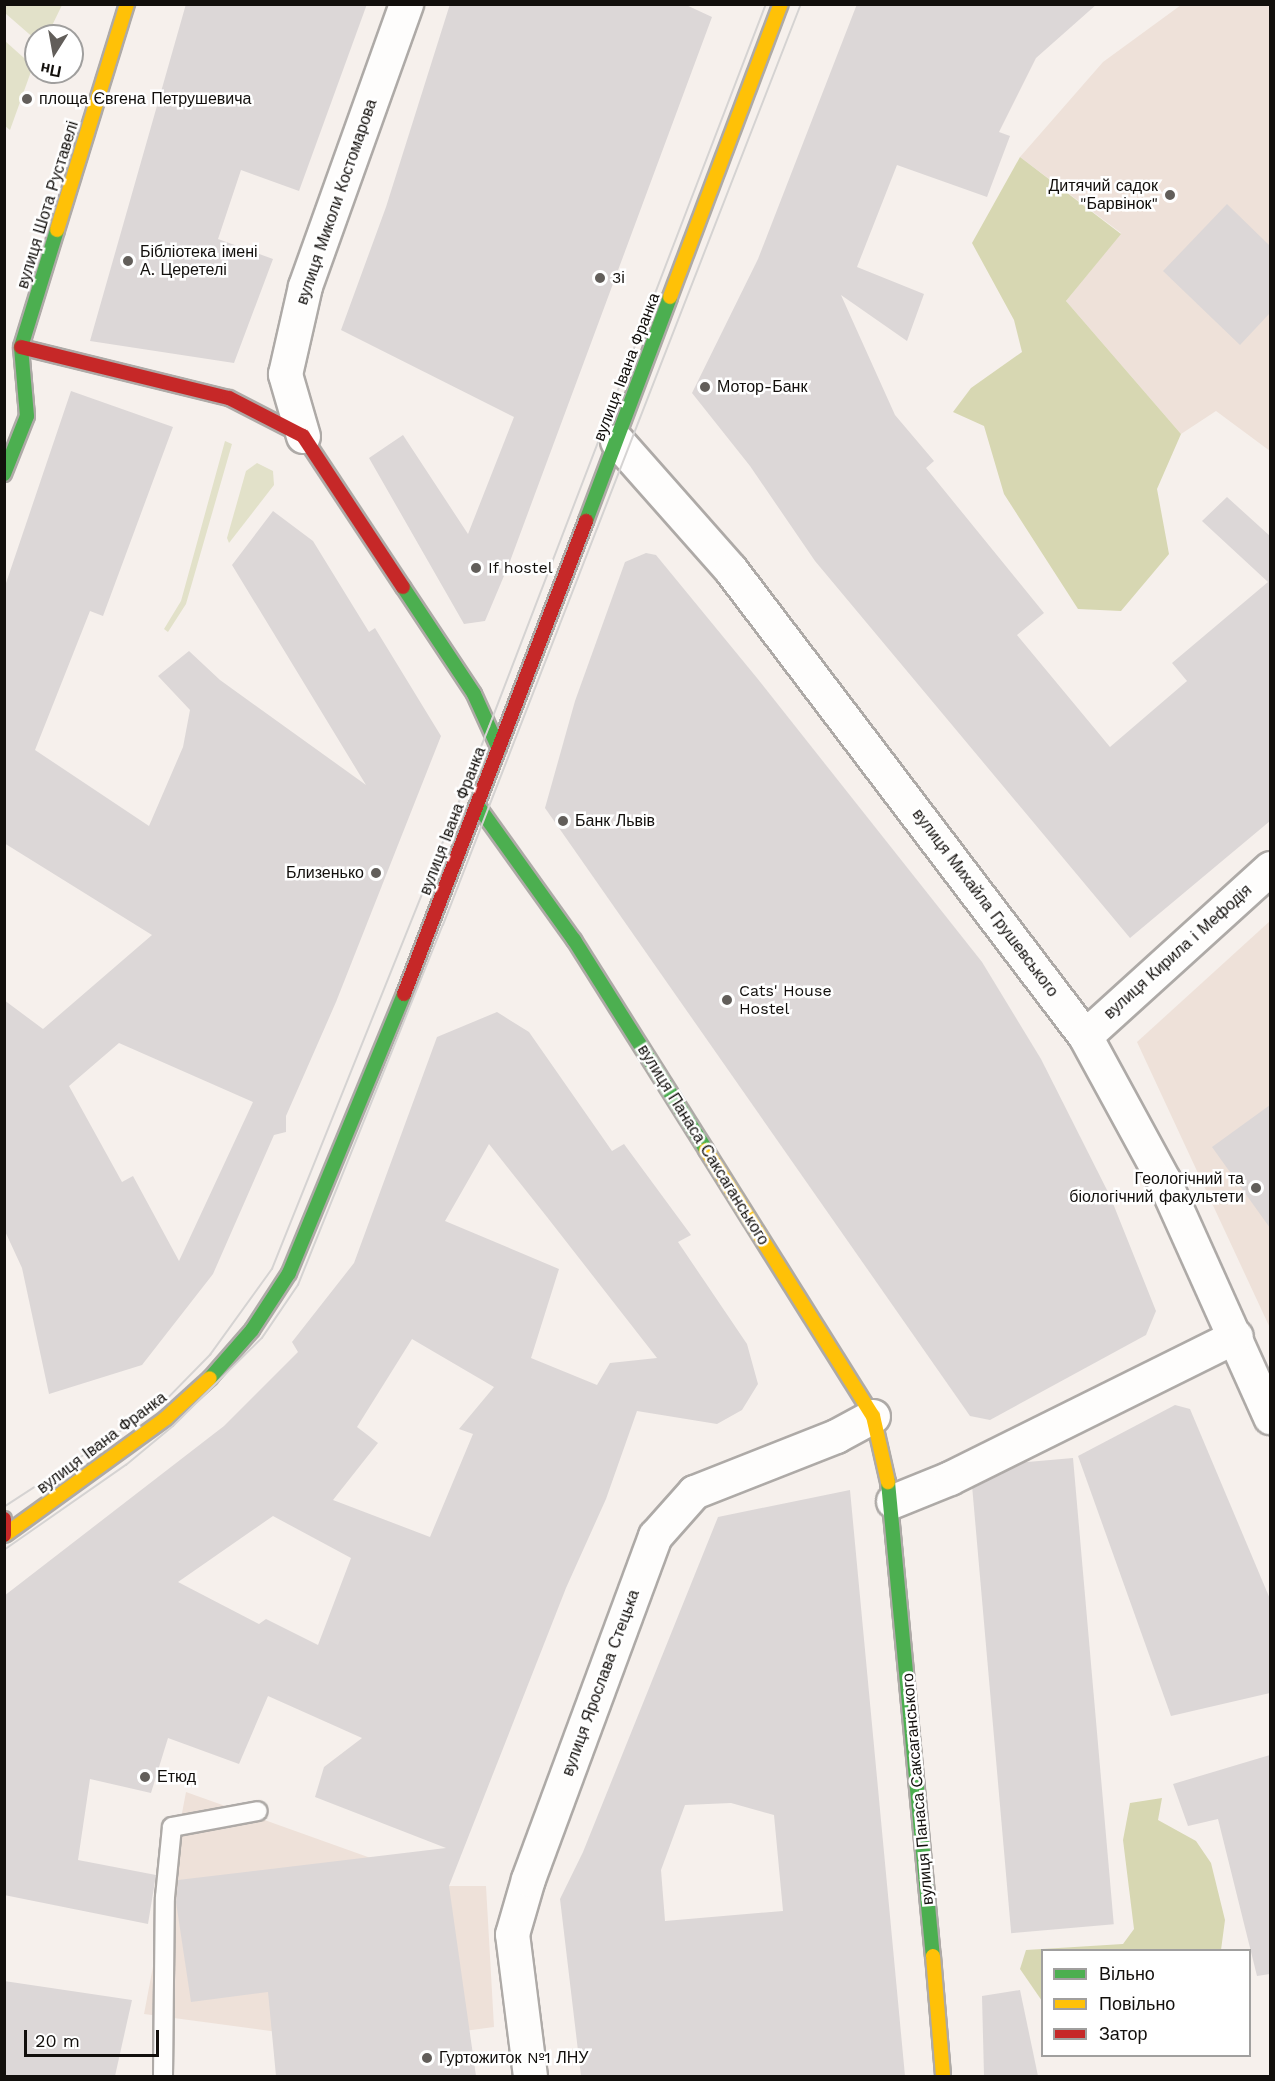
<!DOCTYPE html>
<meta charset="utf-8">
<style>
body{margin:0}
#map{position:relative;width:1275px;height:2081px;overflow:hidden;background:#f6f0ec;font-family:"Work Sans",sans-serif}
div>[style]{position:absolute}
.built>*{inset:0;background:#eee1d9}
.green>*{inset:0;background:#e2e1c9}
.forest>*{inset:0;background:#d7d7b2}
.building>*{inset:0;background:#dcd7d7;transform-origin:0 0}
.roads{filter:drop-shadow(2px 0 #aeaaa7) drop-shadow(-2px 0 #aeaaa7) drop-shadow(0 2px #aeaaa7) drop-shadow(0 -2px #aeaaa7)}
.lane>*{height:18px;margin:-9px;padding:0 9px;transform-origin:9px;border-radius:9px;background:#fefdfc}
.street>*{height:33px;margin:-16.5px;padding:0 16.5px;transform-origin:16.5px;border-radius:16.5px;background:#fefdfc}
.fast>*{height:14px;margin:-7px;padding:0 7px;transform-origin:7px;border-radius:7px;background:#4caf50}
.slow>*{height:14px;margin:-7px;padding:0 7px;transform-origin:7px;border-radius:7px;background:#ffc107}
.jam>*{height:14px;margin:-7px;padding:0 7px;transform-origin:7px;border-radius:7px;background:#c62828}
.tram>*{height:1.5px;margin:-0.75px;padding:0 0.75px;transform-origin:0.75px;border-radius:0.75px;background:#d5d3d2}
.dots>*{width:16px;height:16px;translate:-50% -50%;box-sizing:border-box;border:3px solid #fff;border-radius:50%}
span{translate:-50% -50%;white-space:nowrap;text-align:center;line-height:1.15;-webkit-text-stroke:5px #fff;paint-order:stroke}
.poi-label{font-size:16px;color:#120f0c}
.left{translate:0 -50%;text-align:left}
.right{translate:-100% -50%;text-align:right}
.street-label{font-size:16px;color:#120f0c}
.frame{position:absolute;inset:0;border:6px solid #120f0c;pointer-events:none}
.legend{position:absolute;left:1041px;top:1949px;width:210px;height:108px;box-sizing:border-box;background:#fff;border:2px solid #a09f9e;margin:0;padding:8px 10px;list-style:none;font-size:18px;color:#120f0c}
.legend li{display:flex;align-items:center;gap:12px;height:30px}
.legend b{width:30px;border:2px solid #a09f9e}
.north{position:absolute;left:24px;top:24px;width:60px;height:60px;box-sizing:border-box;background:#fff;border:2px solid #a09f9e;border-radius:50%;rotate:191deg;font-size:16px;font-weight:700;line-height:24px;text-align:center;color:#120f0c}
.north::after{content:'';display:block;margin:auto;width:21px;height:27px;background:#625e5a;clip-path:polygon(50% 0,100% 100%,50% 72%,0 100%)}
.scale{position:absolute;left:24px;top:2030px;width:135px;height:27px;box-sizing:border-box;border:3px solid #120f0c;border-top:0;padding-left:8px;font-size:18px;line-height:21px;white-space:nowrap;color:#120f0c;-webkit-text-stroke:4px #fff;paint-order:stroke}
</style>
<div id="map">
<div class="built">
<i style="clip-path:polygon(1181px 5px,1270px 5px,1270px 451px,1216px 411px,1181px 434px,1066px 301px,1121px 233px,1020px 157px,1103px 62px)"></i>
<i style="clip-path:polygon(1270px 921px,1270px 1328px,1137px 1042px)"></i>
<i style="clip-path:polygon(186px 1792px,449px 1886px,486px 1886px,494px 2027px,367px 2044px,144px 2014px)"></i>
</div>
<div class="green">
<i style="clip-path:polygon(5px 4px,62px 4px,62px 5px,47px 36px,36px 36px,36px 40px,5px 13px)"></i>
<i style="clip-path:polygon(5px 41px,33px 66px,10px 130px,5px 126px)"></i>
<i style="clip-path:polygon(225px 441px,232px 444px,186px 604px,168px 632px,164px 629px,181px 601px)"></i>
<i style="clip-path:polygon(257px 463px,273px 471px,274px 485px,229px 543px,227px 538px,246px 471px)"></i>
</div>
<div class="forest">
<i style="clip-path:polygon(1020px 157px,1121px 234px,1066px 301px,1181px 434px,1157px 489px,1169px 554px,1121px 611px,1078px 609px,1004px 494px,984px 426px,953px 412px,971px 388px,1022px 352px,1014px 320px,972px 243px)"></i>
<i style="clip-path:polygon(1162px 1798px,1158px 1820px,1196px 1841px,1211px 1863px,1225px 1920px,1221px 1950px,1042px 1950px,1042px 2001px,1020px 1969px,1026px 1950px,1123px 1944px,1134px 1929px,1123px 1840px,1130px 1803px)"></i>
</div>
<div class="building">
<i style="clip-path:polygon(186px 4px,367px 4px,299px 191px,241px 170px,218px 239px,273px 259px,234px 363px,90px 341px)"></i>
<i style="clip-path:polygon(450px 4px,684px 4px,712px 17px,509px 564px,485px 621px,464px 624px,369px 458px,403px 435px,468px 534px,514px 417px,341px 330px,386px 207px)"></i>
<i style="clip-path:polygon(857px 4px,1097px 4px,1036px 58px,999px 132px,1010px 136px,987px 197px,897px 165px,857px 267px,924px 294px,907px 341px,841px 295px,895px 415px,934px 461px,926px 468px,1044px 613px,1017px 635px,1110px 747px,1187px 681px,1172px 663px,1268px 582px,1202px 521px,1227px 497px,1270px 536px,1270px 821px,1130px 938px,815px 561px,750px 466px,692px 393px,758px 259px)"></i>
<i style="clip-path:polygon(1227px 204px,1270px 246px,1270px 313px,1240px 345px,1163px 271px)"></i>
<i style="clip-path:polygon(evenodd,71px 391px,173px 427px,103px 616px,90px 611px,35px 750px,149px 826px,183px 747px,190px 710px,158px 676px,189px 651px,220px 680px,366px 785px,232px 565px,273px 511px,313px 541px,369px 632px,375px 628px,441px 736px,336px 1002px,286px 1116px,286px 1132px,274px 1135px,213px 1274px,142px 1365px,49px 1394px,22px 1268px,4px 1229px,4px 1000px,43px 1029px,152px 935px,4px 843px,4px 589px,71px 391px,119px 1043px,253px 1102px,179px 1261px,133px 1176px,122px 1182px,69px 1086px,119px 1043px)"></i>
<i style="clip-path:polygon(646px 553px,656px 555px,757px 678px,982px 962px,1041px 1059px,1110px 1196px,1156px 1311px,1146px 1335px,990px 1420px,970px 1416px,545px 808px,575px 701px,625px 562px)"></i>
<i style="clip-path:polygon(evenodd,497px 1012px,529px 1032px,612px 1151px,624px 1144px,691px 1235px,678px 1242px,747px 1344px,758px 1384px,742px 1410px,717px 1424px,637px 1411px,606px 1499px,566px 1588px,449px 1886px,476px 2076px,276px 2076px,268px 1992px,191px 2002px,176px 1902px,178px 1880px,446px 1848px,315px 1797px,324px 1767px,362px 1738px,268px 1696px,239px 1764px,168px 1738px,151px 1793px,90px 1779px,78px 1860px,156px 1875px,148px 1924px,4px 1895px,4px 1596px,224px 1426px,298px 1352px,292px 1342px,354px 1263px,437px 1037px,497px 1012px,489px 1144px,547px 1217px,657px 1358px,610px 1363px,597px 1385px,531px 1358px,559px 1269px,445px 1221px,489px 1144px,497px 1012px,412px 1339px,494px 1387px,459px 1429px,473px 1434px,430px 1537px,333px 1500px,378px 1443px,357px 1427px,412px 1339px,497px 1012px,273px 1516px,351px 1558px,318px 1645px,266px 1619px,259px 1624px,178px 1582px,273px 1516px)"></i>
<i style="clip-path:polygon(1270px 1105px,1270px 1228px,1212px 1147px)"></i>
<i style="clip-path:polygon(1175px 1405px,1190px 1409px,1270px 1599px,1270px 1693px,1171px 1716px,1078px 1456px)"></i>
<i style="left:1073px;top:1458px;width:468px;height:103px;rotate:85deg"></i>
<i style="clip-path:polygon(evenodd,850px 1490px,905px 2076px,581px 2076px,560px 1899px,583px 1852px,718px 1517px,850px 1490px,731px 1803px,774px 1815px,783px 1911px,665px 1921px,661px 1870px,685px 1805px,731px 1803px)"></i>
<i style="clip-path:polygon(1270px 1755px,1270px 1974px,1257px 1976px,1218px 1819px,1188px 1826px,1173px 1784px)"></i>
<i style="clip-path:polygon(4px 1981px,132px 2000px,115px 2076px,4px 2076px)"></i>
<i style="clip-path:polygon(1020px 1990px,1038px 2076px,984px 2076px,982px 1996px)"></i>
</div>
<div class="roads">
<div class="lane">
<i style="left:163px;top:2076px;width:179px;rotate:-89.4deg"></i>
<i style="left:165px;top:1897px;width:70px;rotate:-84.3deg"></i>
<i style="left:172px;top:1827px;width:87px;rotate:-10.5deg"></i>
</div>
<div class="street">
<i style="left:303px;top:436px;width:65px;rotate:-106.2deg"></i>
<i style="left:285px;top:374px;width:90px;rotate:-77.2deg"></i>
<i style="left:305px;top:286px;width:300px;rotate:-70.3deg"></i>
<i style="left:617px;top:441px;width:172px;rotate:48.5deg"></i>
<i style="left:731px;top:570px;width:585px;rotate:52.78deg"></i>
<i style="left:1085px;top:1036px;width:165px;rotate:61.4deg"></i>
<i style="left:1164px;top:1181px;width:259px;rotate:65.8deg"></i>
<i style="left:1085px;top:1036px;width:250px;rotate:-42.2deg"></i>
<i style="left:893px;top:1501px;width:61px;rotate:-22deg"></i>
<i style="left:950px;top:1478px;width:319px;rotate:-26.4deg"></i>
<i style="left:530px;top:2076px;width:143px;rotate:-97.2deg"></i>
<i style="left:512px;top:1934px;width:57px;rotate:-73.8deg"></i>
<i style="left:528px;top:1879px;width:366px;rotate:-69.7deg"></i>
<i style="left:655px;top:1536px;width:59px;rotate:-48.4deg"></i>
<i style="left:694px;top:1492px;width:153px;rotate:-21.5deg"></i>
<i style="left:836px;top:1436px;width:42px;rotate:-28.4deg"></i>
</div>
<div class="fast">
<i style="left:4px;top:474px;width:62px;rotate:-68.4deg"></i>
<i style="left:27px;top:416px;width:69px;rotate:-95deg"></i>
<i style="left:21px;top:347px;width:122px;rotate:-72.9deg"></i>
<i style="left:586px;top:521px;width:239px;rotate:-69.4deg"></i>
<i style="left:403px;top:587px;width:128px;rotate:56.4deg"></i>
<i style="left:474px;top:694px;width:60px;rotate:65.6deg"></i>
<i style="left:478px;top:806px;width:165px;rotate:54.4deg"></i>
<i style="left:574px;top:940px;width:248px;rotate:57.8deg"></i>
<i style="left:210px;top:1378px;width:64px;rotate:-48.8deg"></i>
<i style="left:252px;top:1330px;width:68px;rotate:-57deg"></i>
<i style="left:289px;top:1273px;width:302px;rotate:-67.6deg"></i>
<i style="left:888px;top:1482px;width:476px;rotate:84.6deg"></i>
</div>
<div class="slow">
<i style="left:57px;top:230px;width:237px;rotate:-72.8deg"></i>
<i style="left:670px;top:297px;width:313px;rotate:-69.3deg"></i>
<i style="left:706px;top:1150px;width:314px;rotate:57.9deg"></i>
<i style="left:873px;top:1416px;width:68px;rotate:77.2deg"></i>
<i style="left:6px;top:1534px;width:198px;rotate:-35.9deg"></i>
<i style="left:166px;top:1418px;width:59px;rotate:-42.3deg"></i>
<i style="left:933px;top:1956px;width:120px;rotate:85.2deg"></i>
</div>
<div class="jam">
<i style="left:21px;top:347px;width:214px;rotate:13.8deg"></i>
<i style="left:229px;top:398px;width:83px;rotate:27.2deg"></i>
<i style="left:303px;top:436px;width:181px;rotate:56.5deg"></i>
<i style="left:404px;top:994px;width:507px;rotate:-68.95deg"></i>
<i style="left:4px;top:1519px;width:16px;rotate:90deg"></i>
</div>
</div>
<div class="tram">
<i style="left:4px;top:1507px;width:189px;rotate:-33.1deg"></i>
<i style="left:162px;top:1404px;width:69px;rotate:-45.6deg"></i>
<i style="left:210px;top:1355px;width:106px;rotate:-54.2deg"></i>
<i style="left:272px;top:1269px;width:584px;rotate:-68.18deg"></i>
<i style="left:489px;top:727px;width:774px;rotate:-69.04deg"></i>
<i style="left:4px;top:1550px;width:149px;rotate:-34.9deg"></i>
<i style="left:126px;top:1465px;width:61px;rotate:-39.7deg"></i>
<i style="left:173px;top:1426px;width:125px;rotate:-44.7deg"></i>
<i style="left:262px;top:1338px;width:64px;rotate:-55.8deg"></i>
<i style="left:298px;top:1285px;width:388px;rotate:-68.1deg"></i>
<i style="left:443px;top:925px;width:988px;rotate:-68.76deg"></i>
</div>
<div class="dots">
<i style="left:27px;top:99px;background:#625e5a"></i>
<i style="left:1170px;top:195px;background:#625e5a"></i>
<i style="left:128px;top:261px;background:#625e5a"></i>
<i style="left:600px;top:278px;background:#625e5a"></i>
<i style="left:705px;top:387px;background:#625e5a"></i>
<i style="left:476px;top:568px;background:#625e5a"></i>
<i style="left:563px;top:821px;background:#625e5a"></i>
<i style="left:376px;top:873px;background:#625e5a"></i>
<i style="left:727px;top:1000px;background:#625e5a"></i>
<i style="left:1256px;top:1188px;background:#625e5a"></i>
<i style="left:145px;top:1777px;background:#625e5a"></i>
<i style="left:427px;top:2058px;background:#625e5a"></i>
</div>
<div class="poi-label">
<span class="left" style="left:39px;top:99px">площа Євгена Петрушевича</span>
<span class="right" style="left:1158px;top:195px">Дитячий садок<br>"Барвінок"</span>
<span class="left" style="left:140px;top:261px">Бібліотека імені<br>А. Церетелі</span>
<span class="left" style="left:612px;top:278px">3і</span>
<span class="left" style="left:717px;top:387px">Мотор-Банк</span>
<span class="left" style="left:488px;top:568px">If hostel</span>
<span class="left" style="left:575px;top:821px">Банк Львів</span>
<span class="right" style="left:364px;top:873px">Близенько</span>
<span class="left" style="left:739px;top:1000px">Cats' House<br>Hostel</span>
<span class="right" style="left:1244px;top:1188px">Геологічний та<br>біологічний факультети</span>
<span class="left" style="left:157px;top:1777px">Етюд</span>
<span class="left" style="left:439px;top:2058px">Гуртожиток №1 ЛНУ</span>
</div>
<div class="street-label">
<span style="left:337px;top:202px;rotate:-71deg">вулиця Миколи Костомарова</span>
<span style="left:48px;top:205px;rotate:-73deg">вулиця Шота Руставелі</span>
<span style="left:627px;top:367px;rotate:-69deg">вулиця Івана Франка</span>
<span style="left:453px;top:821px;rotate:-69deg">вулиця Івана Франка</span>
<span style="left:985px;top:903px;rotate:53deg">вулиця Михайла Грушевського</span>
<span style="left:1178px;top:952px;rotate:-42deg">вулиця Кирила і Мефодія</span>
<span style="left:703px;top:1145px;rotate:58deg">вулиця Панаса Саксаганського</span>
<span style="left:102px;top:1443px;rotate:-37deg">вулиця Івана Франка</span>
<span style="left:601px;top:1683px;rotate:-70deg">вулиця Ярослава Стецька</span>
<span style="left:918px;top:1789px;rotate:-95deg">вулиця Панаса Саксаганського</span>
</div>
<div class="frame"></div>
<ul class="legend">
<li><b style="height:8px;background:#4caf50"></b>Вільно</li>
<li><b style="height:8px;background:#ffc107"></b>Повільно</li>
<li><b style="height:8px;background:#c62828"></b>Затор</li>
</ul>
<div class="north">Пн</div>
<div class="scale">20 m</div>
</div>
